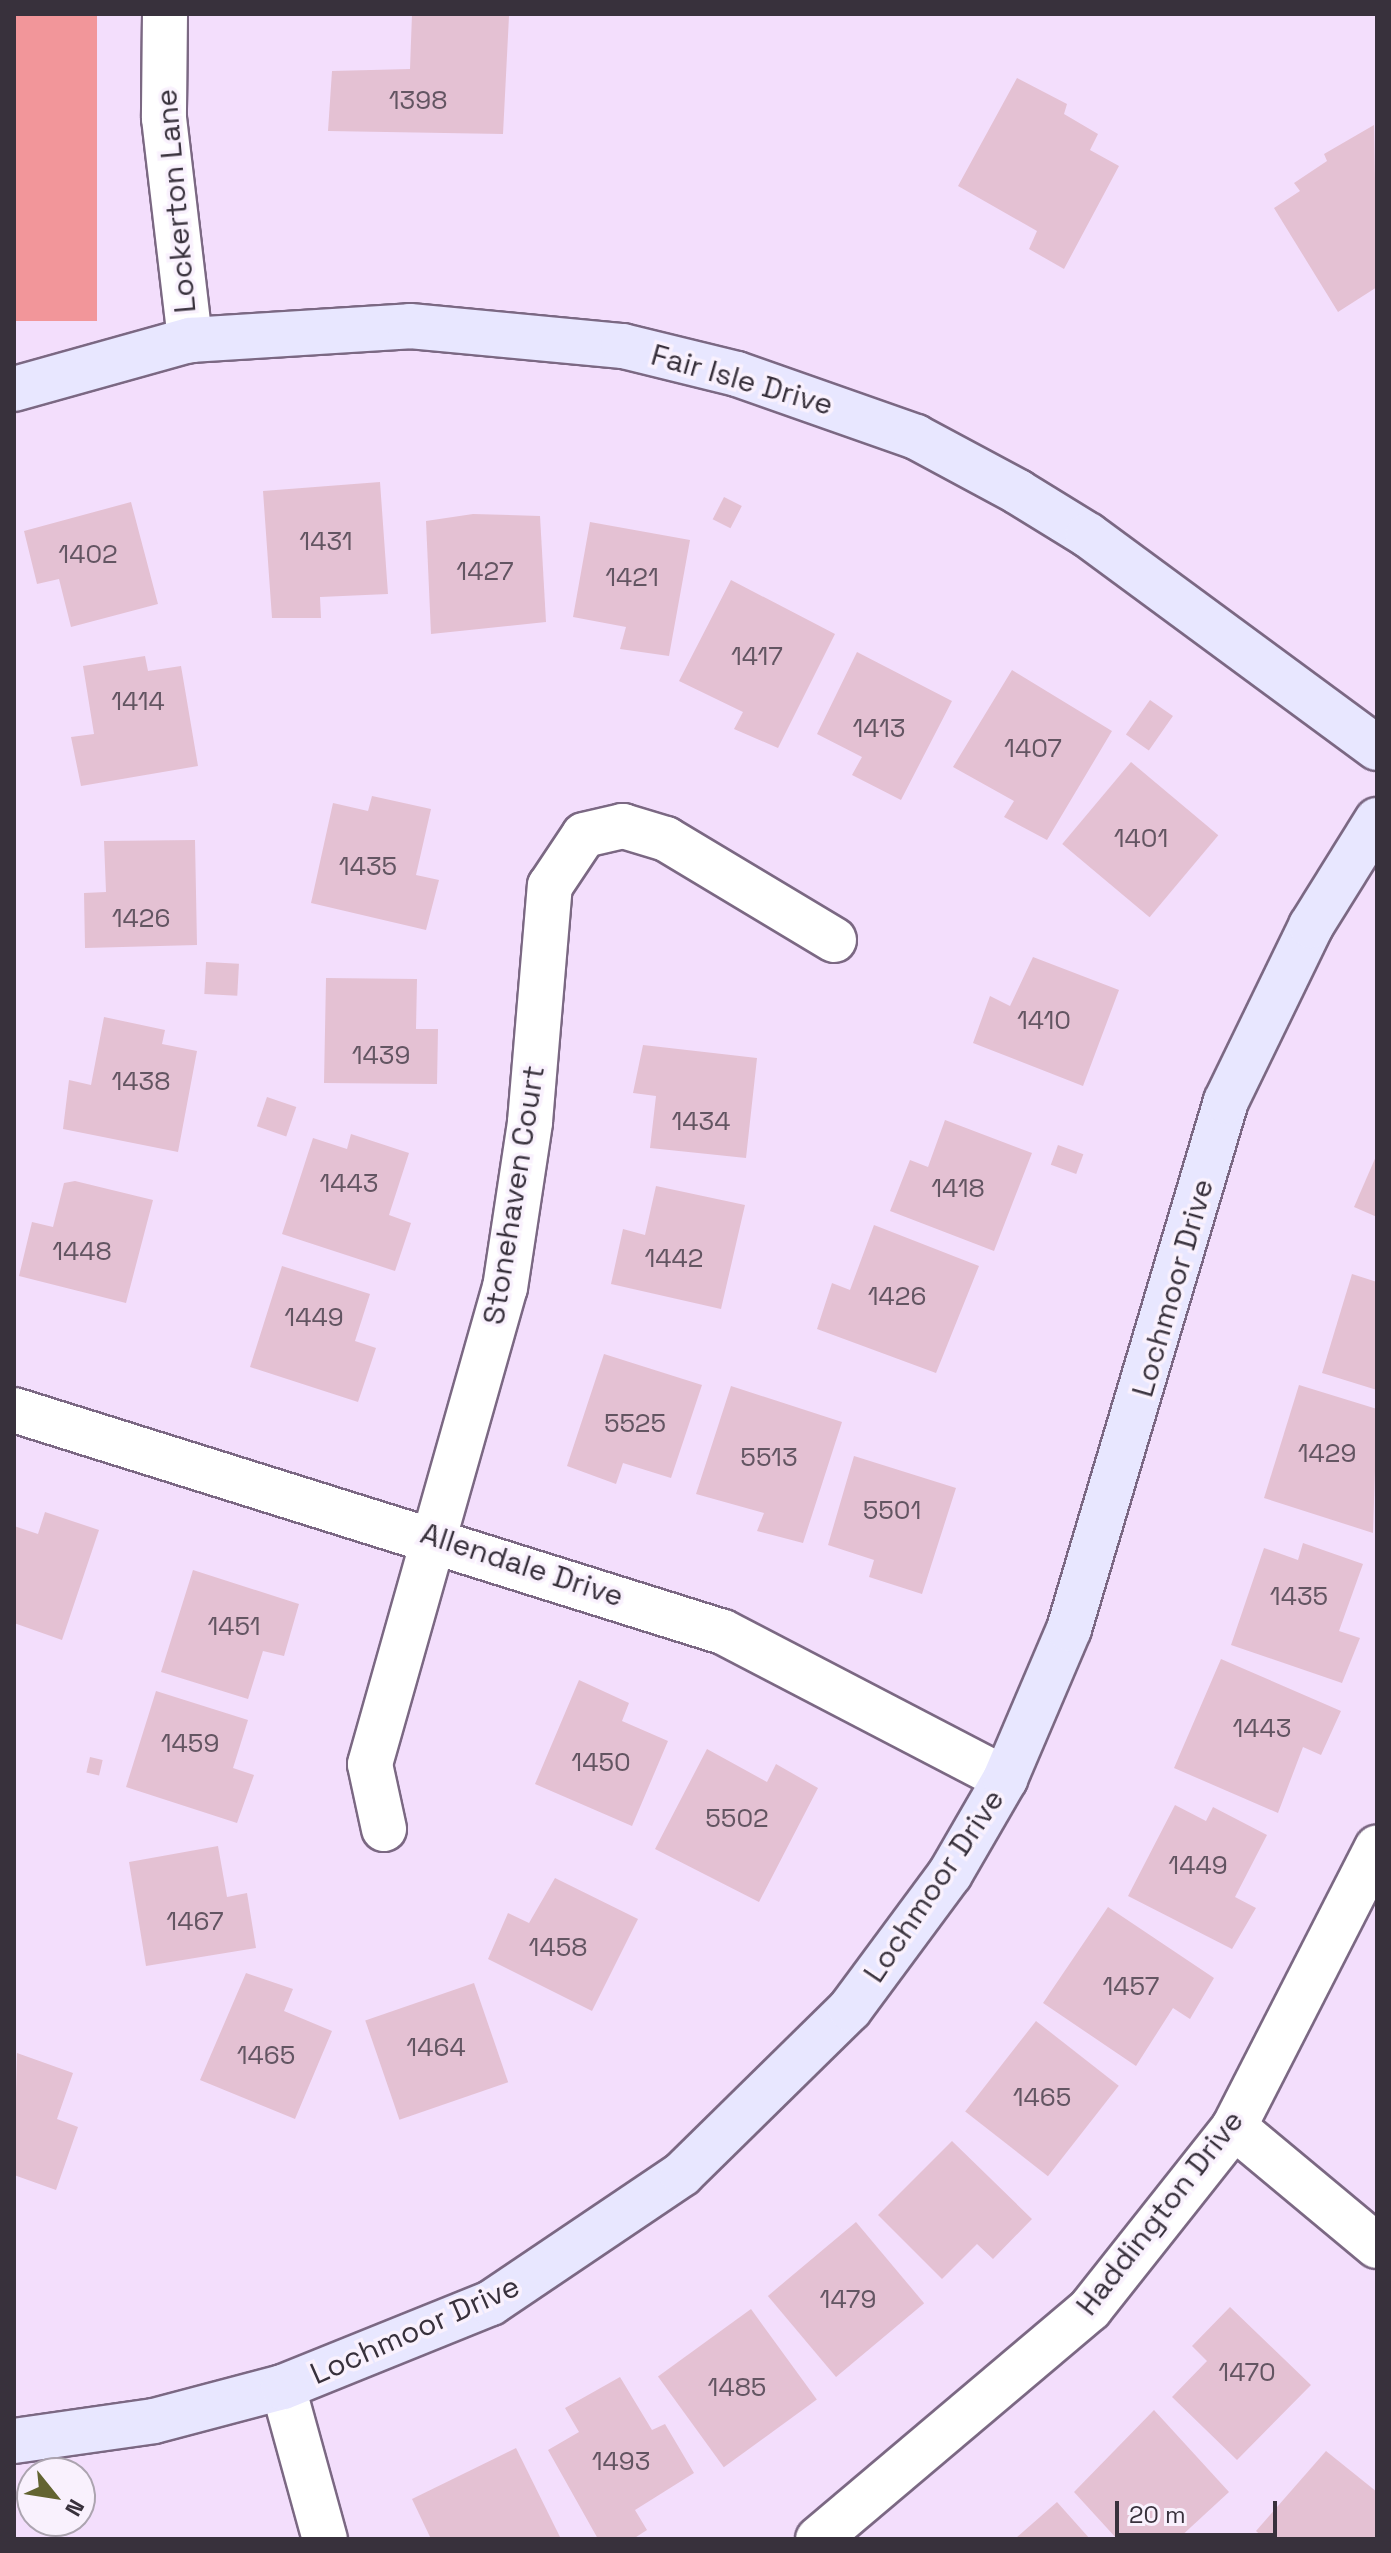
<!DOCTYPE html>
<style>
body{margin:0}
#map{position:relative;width:1391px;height:2553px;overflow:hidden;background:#f3defc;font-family:"Space Grotesk",sans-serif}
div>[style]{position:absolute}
.green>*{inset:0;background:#f2969a;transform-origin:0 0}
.building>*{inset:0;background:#e4c1d3;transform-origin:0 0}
.roads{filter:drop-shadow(2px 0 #7b6883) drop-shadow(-2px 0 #7b6883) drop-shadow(0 2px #7b6883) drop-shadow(0 -2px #7b6883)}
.street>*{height:44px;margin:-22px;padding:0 22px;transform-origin:22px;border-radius:22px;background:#fff}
.secondary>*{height:44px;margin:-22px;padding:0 22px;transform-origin:22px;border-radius:22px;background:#e8e7ff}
span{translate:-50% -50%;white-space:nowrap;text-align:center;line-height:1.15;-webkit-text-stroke:7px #f9f1fd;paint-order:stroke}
.number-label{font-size:26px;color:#635562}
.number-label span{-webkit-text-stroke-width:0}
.street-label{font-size:30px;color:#38313c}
.frame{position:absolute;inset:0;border:16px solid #38313c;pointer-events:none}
.north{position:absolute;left:16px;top:2457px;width:80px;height:80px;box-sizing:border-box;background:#f9f1fd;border:2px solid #aca4b0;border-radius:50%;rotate:120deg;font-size:22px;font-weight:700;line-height:32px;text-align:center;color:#38313c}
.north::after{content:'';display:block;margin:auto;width:28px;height:36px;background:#636431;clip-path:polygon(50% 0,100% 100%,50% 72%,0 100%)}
.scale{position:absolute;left:1115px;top:2501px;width:162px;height:36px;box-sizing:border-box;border:4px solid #38313c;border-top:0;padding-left:10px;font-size:24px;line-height:28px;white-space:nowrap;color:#38313c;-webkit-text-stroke:6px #f9f1fd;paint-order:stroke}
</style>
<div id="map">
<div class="green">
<i style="left:14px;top:14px;width:83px;height:307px"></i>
</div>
<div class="building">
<i style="clip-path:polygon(412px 14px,509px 16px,503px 134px,328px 131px,332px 71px,410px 69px)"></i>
<i style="clip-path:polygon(1017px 78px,1067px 104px,1064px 114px,1098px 134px,1090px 150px,1119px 166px,1064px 269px,1029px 249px,1037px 231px,958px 186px)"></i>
<i style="clip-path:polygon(1374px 125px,1377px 287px,1338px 312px,1274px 208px,1300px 191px,1294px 183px,1327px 161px,1324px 154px)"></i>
<i style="clip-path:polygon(380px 482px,388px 594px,320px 597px,321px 618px,272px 618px,263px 491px)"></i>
<i style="left:724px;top:497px;width:20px;height:25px;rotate:27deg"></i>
<i style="clip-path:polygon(131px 502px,158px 604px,71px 627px,59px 579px,37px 584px,24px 531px)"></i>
<i style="clip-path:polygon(473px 514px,540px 516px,546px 622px,431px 634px,426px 521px)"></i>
<i style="clip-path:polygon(590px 522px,690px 540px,669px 656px,620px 649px,626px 627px,573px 617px)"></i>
<i style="clip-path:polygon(731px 580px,835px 634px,778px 748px,734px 729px,743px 712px,679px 681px)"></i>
<i style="clip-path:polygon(857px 652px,952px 701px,901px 800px,852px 775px,862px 757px,817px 734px)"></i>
<i style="clip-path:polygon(145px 656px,148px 671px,181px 666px,198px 766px,81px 786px,71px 737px,94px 734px,83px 666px)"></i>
<i style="clip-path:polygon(1012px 670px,1112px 731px,1047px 840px,1004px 817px,1014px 801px,953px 767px)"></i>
<i style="left:1150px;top:700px;width:28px;height:42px;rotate:35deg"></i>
<i style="left:1131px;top:762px;width:114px;height:107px;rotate:40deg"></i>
<i style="clip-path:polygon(372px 796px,431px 809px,416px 875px,439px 880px,426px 930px,311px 903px,333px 803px,368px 811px)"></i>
<i style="clip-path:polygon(195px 840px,197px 945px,85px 948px,84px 893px,106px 892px,104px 841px)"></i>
<i style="clip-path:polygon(1033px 957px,1119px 990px,1083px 1086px,973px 1043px,990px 996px,1010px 1006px)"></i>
<i style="left:206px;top:962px;width:33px;height:32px;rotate:3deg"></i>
<i style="clip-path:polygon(326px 978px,417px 979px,416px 1029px,438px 1029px,437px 1084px,324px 1083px)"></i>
<i style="clip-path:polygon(104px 1017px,165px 1030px,162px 1044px,197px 1051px,178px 1152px,63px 1129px,69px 1080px,91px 1085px)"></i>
<i style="clip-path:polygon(643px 1045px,757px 1058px,746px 1158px,650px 1148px,656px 1096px,633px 1093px)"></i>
<i style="left:267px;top:1097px;width:31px;height:31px;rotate:19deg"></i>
<i style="clip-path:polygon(945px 1120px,1032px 1153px,994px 1251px,890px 1211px,910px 1160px,928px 1167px)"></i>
<i style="clip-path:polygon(351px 1134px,409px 1153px,389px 1215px,411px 1223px,395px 1271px,282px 1234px,313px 1138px,347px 1149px)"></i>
<i style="left:1058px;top:1145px;width:27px;height:21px;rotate:20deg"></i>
<i style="clip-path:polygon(1377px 1154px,1377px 1217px,1354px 1207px)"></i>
<i style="clip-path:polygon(75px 1181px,153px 1200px,126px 1303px,19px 1276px,32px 1222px,53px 1227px,64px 1183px)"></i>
<i style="clip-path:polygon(656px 1186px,745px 1205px,721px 1309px,611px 1284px,623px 1229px,645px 1235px)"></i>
<i style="clip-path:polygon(874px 1225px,979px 1266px,936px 1373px,817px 1329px,832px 1283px,850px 1290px)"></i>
<i style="clip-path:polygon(282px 1266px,370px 1294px,355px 1341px,376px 1348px,358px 1402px,250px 1367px)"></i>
<i style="clip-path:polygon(1352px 1274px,1377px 1282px,1377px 1390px,1322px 1373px)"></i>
<i style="clip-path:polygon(604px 1354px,702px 1385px,671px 1478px,623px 1463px,616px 1484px,567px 1466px)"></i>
<i style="clip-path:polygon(1299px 1385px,1377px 1409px,1373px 1533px,1264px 1498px)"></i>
<i style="clip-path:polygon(731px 1386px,842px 1422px,803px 1543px,757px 1531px,764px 1513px,696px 1494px)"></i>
<i style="clip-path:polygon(854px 1456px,956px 1488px,922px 1594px,869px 1577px,874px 1560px,828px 1545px)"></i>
<i style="clip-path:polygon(45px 1512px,99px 1530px,62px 1640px,14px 1623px,14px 1526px,38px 1534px)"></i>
<i style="clip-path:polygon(1303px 1543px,1363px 1564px,1339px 1631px,1360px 1638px,1342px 1683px,1231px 1645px,1264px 1548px,1298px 1560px)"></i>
<i style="clip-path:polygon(193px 1570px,299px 1604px,284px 1656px,263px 1651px,248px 1699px,161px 1672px)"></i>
<i style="clip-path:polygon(1221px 1659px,1341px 1711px,1321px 1755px,1303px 1747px,1278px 1813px,1174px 1768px)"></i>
<i style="clip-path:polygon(579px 1680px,629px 1703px,622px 1721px,668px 1741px,632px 1826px,535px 1784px)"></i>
<i style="clip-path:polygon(156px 1691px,248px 1720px,233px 1768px,254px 1775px,237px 1823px,126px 1787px)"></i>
<i style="clip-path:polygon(707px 1749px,767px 1782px,776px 1764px,818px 1788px,759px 1902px,655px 1849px)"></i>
<i style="left:90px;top:1757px;width:13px;height:16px;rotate:13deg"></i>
<i style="clip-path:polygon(1175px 1805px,1206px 1821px,1213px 1807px,1267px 1835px,1235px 1897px,1256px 1908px,1232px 1949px,1128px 1896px)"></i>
<i style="clip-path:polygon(218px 1846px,227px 1897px,247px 1893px,256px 1948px,146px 1966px,129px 1862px)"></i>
<i style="clip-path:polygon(555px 1878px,638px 1919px,592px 2011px,488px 1959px,508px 1913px,529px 1923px)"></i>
<i style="clip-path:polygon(1108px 1907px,1214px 1978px,1190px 2019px,1173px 2008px,1136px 2066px,1043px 2003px)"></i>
<i style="clip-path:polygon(246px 1973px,293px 1989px,284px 2011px,332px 2031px,295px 2119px,200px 2080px)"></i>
<i style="left:474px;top:1983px;width:105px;height:115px;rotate:71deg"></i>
<i style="left:1036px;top:2021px;width:105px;height:115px;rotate:38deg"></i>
<i style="clip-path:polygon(17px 2053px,73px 2073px,57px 2119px,78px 2127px,56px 2190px,14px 2175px)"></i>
<i style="clip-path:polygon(952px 2141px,1032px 2219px,993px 2259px,977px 2244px,942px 2279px,878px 2215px)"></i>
<i style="left:856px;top:2222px;width:106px;height:115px;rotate:50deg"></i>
<i style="clip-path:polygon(1230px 2307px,1311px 2385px,1237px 2460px,1172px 2397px,1207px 2361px,1192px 2346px)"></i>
<i style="left:751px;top:2309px;width:112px;height:115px;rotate:54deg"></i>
<i style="clip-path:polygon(620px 2377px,652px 2430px,665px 2424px,694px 2473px,635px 2510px,647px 2530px,633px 2539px,598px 2539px,548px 2450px,579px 2432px,565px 2408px)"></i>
<i style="clip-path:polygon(1154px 2410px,1229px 2492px,1178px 2539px,1117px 2539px,1074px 2492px)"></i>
<i style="clip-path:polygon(516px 2448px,561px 2539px,431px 2539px,412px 2499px)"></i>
<i style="clip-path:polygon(1326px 2451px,1377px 2492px,1377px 2539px,1265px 2539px,1256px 2531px)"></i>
<i style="clip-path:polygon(1057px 2502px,1090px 2539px,1015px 2539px)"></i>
</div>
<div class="roads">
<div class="street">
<i style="left:165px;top:14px;width:104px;rotate:90.6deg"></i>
<i style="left:164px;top:118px;width:224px;rotate:83.3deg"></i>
<i style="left:14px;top:1410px;width:743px;rotate:17.39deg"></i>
<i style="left:723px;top:1632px;width:318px;rotate:27.5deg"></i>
<i style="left:384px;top:1829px;width:66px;rotate:-102.2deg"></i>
<i style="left:370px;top:1764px;width:495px;rotate:-74.2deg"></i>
<i style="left:505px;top:1288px;width:168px;rotate:-81.4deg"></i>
<i style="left:530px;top:1122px;width:237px;rotate:-85.2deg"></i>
<i style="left:550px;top:886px;width:61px;rotate:-56.3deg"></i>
<i style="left:584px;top:835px;width:40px;rotate:-13deg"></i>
<i style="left:623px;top:826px;width:45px;rotate:16.8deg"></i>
<i style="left:666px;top:839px;width:196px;rotate:31deg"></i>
<i style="left:1234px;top:2127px;width:186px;rotate:39.8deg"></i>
<i style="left:283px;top:2387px;width:158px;rotate:74.6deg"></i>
<i style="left:818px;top:2539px;width:356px;rotate:-40.2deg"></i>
<i style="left:1090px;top:2309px;width:232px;rotate:-51.6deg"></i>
<i style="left:1234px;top:2127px;width:314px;rotate:-62.9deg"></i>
</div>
<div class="secondary">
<i style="left:14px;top:389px;width:183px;rotate:-15.6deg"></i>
<i style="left:190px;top:340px;width:220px;rotate:-3.6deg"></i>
<i style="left:410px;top:326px;width:214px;rotate:5.4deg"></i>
<i style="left:623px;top:346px;width:117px;rotate:13.8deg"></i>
<i style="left:737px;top:374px;width:190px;rotate:19.4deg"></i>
<i style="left:916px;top:437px;width:116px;rotate:28.3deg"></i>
<i style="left:1018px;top:492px;width:82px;rotate:31.6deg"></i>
<i style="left:1088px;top:535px;width:359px;rotate:36.4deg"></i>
<i style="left:14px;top:2441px;width:141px;rotate:-8.1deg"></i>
<i style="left:154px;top:2421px;width:133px;rotate:-14.8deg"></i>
<i style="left:283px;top:2387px;width:224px;rotate:-22deg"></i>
<i style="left:491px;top:2303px;width:230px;rotate:-34deg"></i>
<i style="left:682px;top:2174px;width:235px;rotate:-44.5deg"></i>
<i style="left:850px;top:2009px;width:168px;rotate:-53.5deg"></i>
<i style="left:950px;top:1874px;width:110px;rotate:-59.9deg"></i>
<i style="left:1005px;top:1779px;width:163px;rotate:-66.9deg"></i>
<i style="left:1069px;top:1629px;width:551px;rotate:-73.44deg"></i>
<i style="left:1226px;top:1101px;width:195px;rotate:-64.1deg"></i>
<i style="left:1311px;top:926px;width:125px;rotate:-58.1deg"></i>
</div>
</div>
<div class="number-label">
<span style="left:418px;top:101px">1398</span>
<span style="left:326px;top:542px">1431</span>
<span style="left:88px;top:555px">1402</span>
<span style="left:485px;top:572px">1427</span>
<span style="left:632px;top:578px">1421</span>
<span style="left:757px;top:657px">1417</span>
<span style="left:138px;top:702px">1414</span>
<span style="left:879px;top:729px">1413</span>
<span style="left:1033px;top:749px">1407</span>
<span style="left:1141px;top:839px">1401</span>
<span style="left:368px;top:867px">1435</span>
<span style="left:141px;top:919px">1426</span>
<span style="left:1044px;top:1021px">1410</span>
<span style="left:381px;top:1056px">1439</span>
<span style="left:141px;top:1082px">1438</span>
<span style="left:701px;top:1122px">1434</span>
<span style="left:349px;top:1184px">1443</span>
<span style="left:958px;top:1189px">1418</span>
<span style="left:82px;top:1252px">1448</span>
<span style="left:674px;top:1259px">1442</span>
<span style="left:897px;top:1297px">1426</span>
<span style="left:314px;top:1318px">1449</span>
<span style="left:635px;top:1424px">5525</span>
<span style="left:1327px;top:1454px">1429</span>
<span style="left:769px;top:1458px">5513</span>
<span style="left:892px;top:1511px">5501</span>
<span style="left:1299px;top:1597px">1435</span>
<span style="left:234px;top:1627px">1451</span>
<span style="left:1262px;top:1729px">1443</span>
<span style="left:190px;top:1744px">1459</span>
<span style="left:601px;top:1763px">1450</span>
<span style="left:737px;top:1819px">5502</span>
<span style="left:1198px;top:1866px">1449</span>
<span style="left:195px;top:1922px">1467</span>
<span style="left:558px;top:1948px">1458</span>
<span style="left:1131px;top:1987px">1457</span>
<span style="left:436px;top:2048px">1464</span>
<span style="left:266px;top:2056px">1465</span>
<span style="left:1042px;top:2098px">1465</span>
<span style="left:848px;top:2300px">1479</span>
<span style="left:1247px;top:2373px">1470</span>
<span style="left:737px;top:2388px">1485</span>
<span style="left:621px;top:2462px">1493</span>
</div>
<div class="street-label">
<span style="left:176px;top:201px;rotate:-95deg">Lockerton Lane</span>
<span style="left:742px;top:380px;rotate:16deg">Fair Isle Drive</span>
<span style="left:514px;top:1195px;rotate:-81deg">Stonehaven Court</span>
<span style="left:1173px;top:1288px;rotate:-74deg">Lochmoor Drive</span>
<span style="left:522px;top:1565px;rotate:18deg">Allendale Drive</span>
<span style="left:934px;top:1886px;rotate:-56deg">Lochmoor Drive</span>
<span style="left:1160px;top:2213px;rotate:-52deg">Haddington Drive</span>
<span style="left:415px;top:2330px;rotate:-24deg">Lochmoor Drive</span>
</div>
<div class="frame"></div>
<div class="north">N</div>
<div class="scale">20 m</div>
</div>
